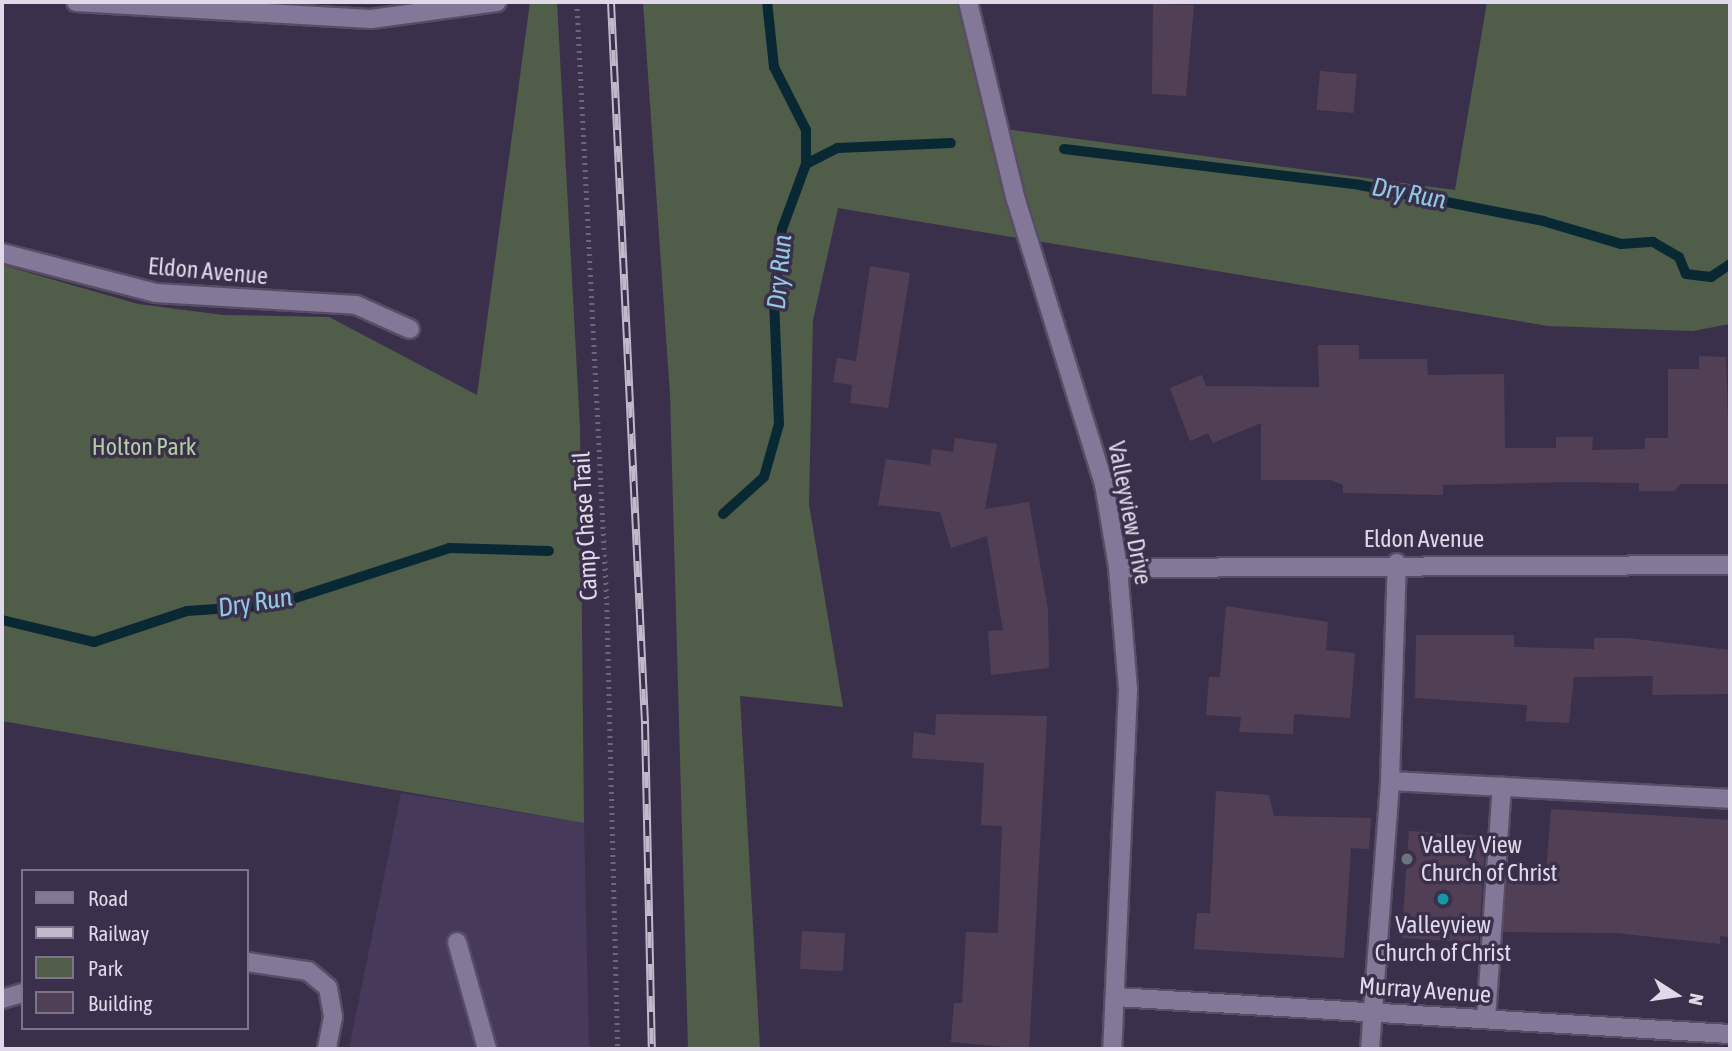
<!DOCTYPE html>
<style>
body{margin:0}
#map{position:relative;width:1732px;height:1051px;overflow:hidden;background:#3b304b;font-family:"Asap Condensed",sans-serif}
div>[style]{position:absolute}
.built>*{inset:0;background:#47395a}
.green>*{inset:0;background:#505d49}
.stream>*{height:10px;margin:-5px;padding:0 5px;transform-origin:5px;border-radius:5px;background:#082934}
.building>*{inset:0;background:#514055;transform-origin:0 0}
.path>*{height:4.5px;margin-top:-2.25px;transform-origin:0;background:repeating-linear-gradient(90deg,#6f657d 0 2px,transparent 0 7px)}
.roads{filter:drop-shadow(2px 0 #574d64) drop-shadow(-2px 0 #574d64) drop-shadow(0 2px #574d64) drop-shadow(0 -2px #574d64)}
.minor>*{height:18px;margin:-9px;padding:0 9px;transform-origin:9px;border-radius:9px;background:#837897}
.rail>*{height:8px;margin-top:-4px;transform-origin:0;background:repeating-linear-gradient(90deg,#3b304b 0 16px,#c0b9cc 0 32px);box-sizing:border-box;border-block:2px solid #c0b9cc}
.dots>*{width:19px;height:19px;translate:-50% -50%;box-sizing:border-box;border:4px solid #3b304b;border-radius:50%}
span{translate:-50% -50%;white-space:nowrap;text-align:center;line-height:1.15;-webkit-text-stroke:7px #3b304b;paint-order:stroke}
.street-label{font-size:24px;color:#dfd9ea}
.park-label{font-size:24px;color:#b0cf9f}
.poi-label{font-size:24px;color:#dfd9ea}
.left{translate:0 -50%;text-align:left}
.water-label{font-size:26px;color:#8dcbe4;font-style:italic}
.frame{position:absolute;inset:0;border:4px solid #dfd9ea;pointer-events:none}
.legend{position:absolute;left:21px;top:869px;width:228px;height:161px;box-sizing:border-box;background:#3b304b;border:2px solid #7d748b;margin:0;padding:9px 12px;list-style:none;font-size:21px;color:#dfd9ea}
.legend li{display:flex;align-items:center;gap:14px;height:35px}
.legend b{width:35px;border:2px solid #7d748b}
.north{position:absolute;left:1641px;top:960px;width:70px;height:70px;-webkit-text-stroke:5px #3b304b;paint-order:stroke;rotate:102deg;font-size:19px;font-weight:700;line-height:28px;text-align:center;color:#dfd9ea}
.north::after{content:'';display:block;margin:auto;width:24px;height:32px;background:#dfd9ea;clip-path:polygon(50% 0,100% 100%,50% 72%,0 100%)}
</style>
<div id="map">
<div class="built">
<i style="clip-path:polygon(401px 793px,584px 823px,589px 1049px,349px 1049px)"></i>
</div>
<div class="green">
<i style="clip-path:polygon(530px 2px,557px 2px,580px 428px,584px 823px,2px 721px,2px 265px,138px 304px,223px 315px,329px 317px,477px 395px)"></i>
<i style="clip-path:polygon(643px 2px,968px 2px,997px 128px,1455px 190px,1487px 2px,1730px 2px,1730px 324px,1693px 331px,1548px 326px,838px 208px,813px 320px,809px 504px,843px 707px,740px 696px,760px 1049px,688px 1049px,670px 395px)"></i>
</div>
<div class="stream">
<i style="left:1064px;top:149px;width:298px;rotate:6.9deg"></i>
<i style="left:1360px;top:185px;width:187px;rotate:11.1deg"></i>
<i style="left:1543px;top:221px;width:81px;rotate:16.4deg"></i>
<i style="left:1621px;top:244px;width:32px;rotate:-4deg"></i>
<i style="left:1653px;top:242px;width:30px;rotate:30deg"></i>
<i style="left:1679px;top:257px;width:18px;rotate:68deg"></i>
<i style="left:1686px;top:274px;width:25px;rotate:7deg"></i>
<i style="left:1711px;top:277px;width:23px;rotate:-34deg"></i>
<i style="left:806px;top:164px;width:36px;rotate:-27deg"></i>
<i style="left:838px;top:148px;width:113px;rotate:-2.5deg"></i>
<i style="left:723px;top:514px;width:55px;rotate:-42.1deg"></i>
<i style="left:764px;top:477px;width:55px;rotate:-74.2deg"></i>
<i style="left:779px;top:424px;width:123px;rotate:-92.3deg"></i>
<i style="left:774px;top:301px;width:72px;rotate:-83.7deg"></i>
<i style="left:782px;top:229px;width:69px;rotate:-69.7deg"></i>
<i style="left:806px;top:164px;width:34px;rotate:-90deg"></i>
<i style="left:806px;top:130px;width:71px;rotate:-116.9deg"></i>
<i style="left:774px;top:67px;width:65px;rotate:-96.1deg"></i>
<i style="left:2px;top:620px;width:95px;rotate:13.4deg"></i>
<i style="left:94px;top:642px;width:98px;rotate:-18.4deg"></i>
<i style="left:187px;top:611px;width:87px;rotate:-3.9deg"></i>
<i style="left:274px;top:605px;width:184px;rotate:-18deg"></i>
<i style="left:449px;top:548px;width:100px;rotate:1.7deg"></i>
</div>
<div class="building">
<i style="clip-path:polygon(1153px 4px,1194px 5px,1186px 96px,1152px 94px)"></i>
<i style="left:1320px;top:71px;width:37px;height:39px;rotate:5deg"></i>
<i style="clip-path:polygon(870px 266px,910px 273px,888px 408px,850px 403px,852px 385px,833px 382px,837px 358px,856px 361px)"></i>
<i style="clip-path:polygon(1318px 345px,1359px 345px,1359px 359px,1427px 359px,1428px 375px,1504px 374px,1505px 448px,1556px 448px,1556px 437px,1593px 437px,1592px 450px,1645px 449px,1645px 438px,1668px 438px,1668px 369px,1699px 369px,1699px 356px,1726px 357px,1730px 484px,1681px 484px,1674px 491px,1639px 491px,1639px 483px,1572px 482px,1443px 485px,1443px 495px,1343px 493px,1343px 485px,1331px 480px,1261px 480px,1261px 423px,1213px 443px,1208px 433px,1190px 441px,1170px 388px,1202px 375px,1206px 386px,1319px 387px)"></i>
<i style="clip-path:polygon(955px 438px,997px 444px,985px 509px,1029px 502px,1048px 610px,1049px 668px,991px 675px,988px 631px,1003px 630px,987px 536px,951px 548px,940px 512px,878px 505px,886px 459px,930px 465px,932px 449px,953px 452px)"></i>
<i style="clip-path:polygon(1226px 606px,1328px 622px,1326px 650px,1355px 653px,1350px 718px,1294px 714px,1293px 734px,1239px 732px,1241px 717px,1206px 715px,1209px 677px,1220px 677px)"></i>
<i style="clip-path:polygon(1416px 635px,1514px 635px,1514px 647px,1594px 649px,1594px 638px,1628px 638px,1730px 650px,1730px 694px,1652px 695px,1653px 676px,1574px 677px,1569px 723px,1526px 721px,1527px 705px,1415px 698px)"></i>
<i style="clip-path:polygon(936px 714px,1047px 716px,1029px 1049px,951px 1042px,954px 1003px,962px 1003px,966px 932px,998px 933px,1002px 826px,981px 825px,984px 763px,912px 758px,914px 732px,935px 735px)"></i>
<i style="clip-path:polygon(1216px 791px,1269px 795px,1274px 816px,1371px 818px,1369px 849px,1351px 848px,1344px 958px,1194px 949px,1197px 913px,1210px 913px)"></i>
<i style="clip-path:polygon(1551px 809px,1730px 820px,1730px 937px,1720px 936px,1720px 944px,1615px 933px,1503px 932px,1507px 883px,1545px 885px)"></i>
<i style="left:1409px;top:831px;width:77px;height:107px;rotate:4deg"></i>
<i style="left:802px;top:931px;width:43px;height:38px;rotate:3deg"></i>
</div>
<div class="path">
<i style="left:577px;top:2px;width:602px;rotate:87.14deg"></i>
<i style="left:607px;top:603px;width:446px;rotate:88.6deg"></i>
</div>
<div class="roads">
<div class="minor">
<i style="left:76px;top:2px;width:295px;rotate:3.3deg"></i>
<i style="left:371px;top:19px;width:127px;rotate:-7.7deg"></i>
<i style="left:968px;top:2px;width:204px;rotate:76.4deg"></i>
<i style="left:1016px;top:200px;width:297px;rotate:72.8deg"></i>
<i style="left:1104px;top:484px;width:85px;rotate:80.5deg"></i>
<i style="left:1118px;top:568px;width:121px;rotate:85.3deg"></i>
<i style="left:1128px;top:689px;width:360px;rotate:92.5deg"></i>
<i style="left:2px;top:253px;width:159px;rotate:14.6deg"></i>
<i style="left:156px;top:293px;width:200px;rotate:3.4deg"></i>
<i style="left:356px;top:305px;width:59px;rotate:24deg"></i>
<i style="left:1118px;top:568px;width:612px;rotate:-0.28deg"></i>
<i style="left:1390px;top:781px;width:340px;rotate:3deg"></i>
<i style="left:457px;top:942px;width:111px;rotate:74.3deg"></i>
<i style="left:247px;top:962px;width:62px;rotate:8.4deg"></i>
<i style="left:308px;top:971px;width:26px;rotate:40deg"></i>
<i style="left:328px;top:988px;width:29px;rotate:80deg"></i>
<i style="left:333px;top:1017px;width:33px;rotate:101deg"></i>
<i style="left:1116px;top:997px;width:615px;rotate:3.45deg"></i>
<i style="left:2px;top:999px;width:22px;rotate:-16deg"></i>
<i style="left:1486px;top:1019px;width:233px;rotate:-86.1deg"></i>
<i style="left:1370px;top:1049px;width:269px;rotate:-85.7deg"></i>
<i style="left:1390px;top:781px;width:218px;rotate:-88.2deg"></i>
</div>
</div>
<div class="rail">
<i style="left:611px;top:2px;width:723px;rotate:87.3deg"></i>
<i style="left:645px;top:724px;width:325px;rotate:88.8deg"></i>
</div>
<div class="dots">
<i style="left:1407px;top:859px;background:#6b7280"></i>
<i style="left:1443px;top:899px;background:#0f9aa8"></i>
</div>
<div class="street-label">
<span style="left:208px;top:271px;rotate:5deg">Eldon Avenue</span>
<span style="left:1130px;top:513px;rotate:79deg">Valleyview Drive</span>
<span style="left:585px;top:526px;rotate:-93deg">Camp Chase Trail</span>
<span style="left:1424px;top:539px">Eldon Avenue</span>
<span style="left:1425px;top:990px;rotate:4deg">Murray Avenue</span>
</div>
<div class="park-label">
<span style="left:144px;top:447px">Holton Park</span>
</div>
<div class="poi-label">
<span class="left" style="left:1421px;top:859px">Valley View<br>Church of Christ</span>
<span style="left:1443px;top:939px">Valleyview<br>Church of Christ</span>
</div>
<div class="water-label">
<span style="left:1409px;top:194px;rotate:11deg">Dry Run</span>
<span style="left:780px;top:272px;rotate:-85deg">Dry Run</span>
<span style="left:255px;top:603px;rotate:-9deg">Dry Run</span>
</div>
<div class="frame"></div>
<ul class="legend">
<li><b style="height:9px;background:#837897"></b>Road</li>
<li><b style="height:9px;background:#c0b9cc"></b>Railway</li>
<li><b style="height:19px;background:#505d49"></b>Park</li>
<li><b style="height:19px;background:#514055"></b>Building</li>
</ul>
<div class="north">N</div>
</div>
